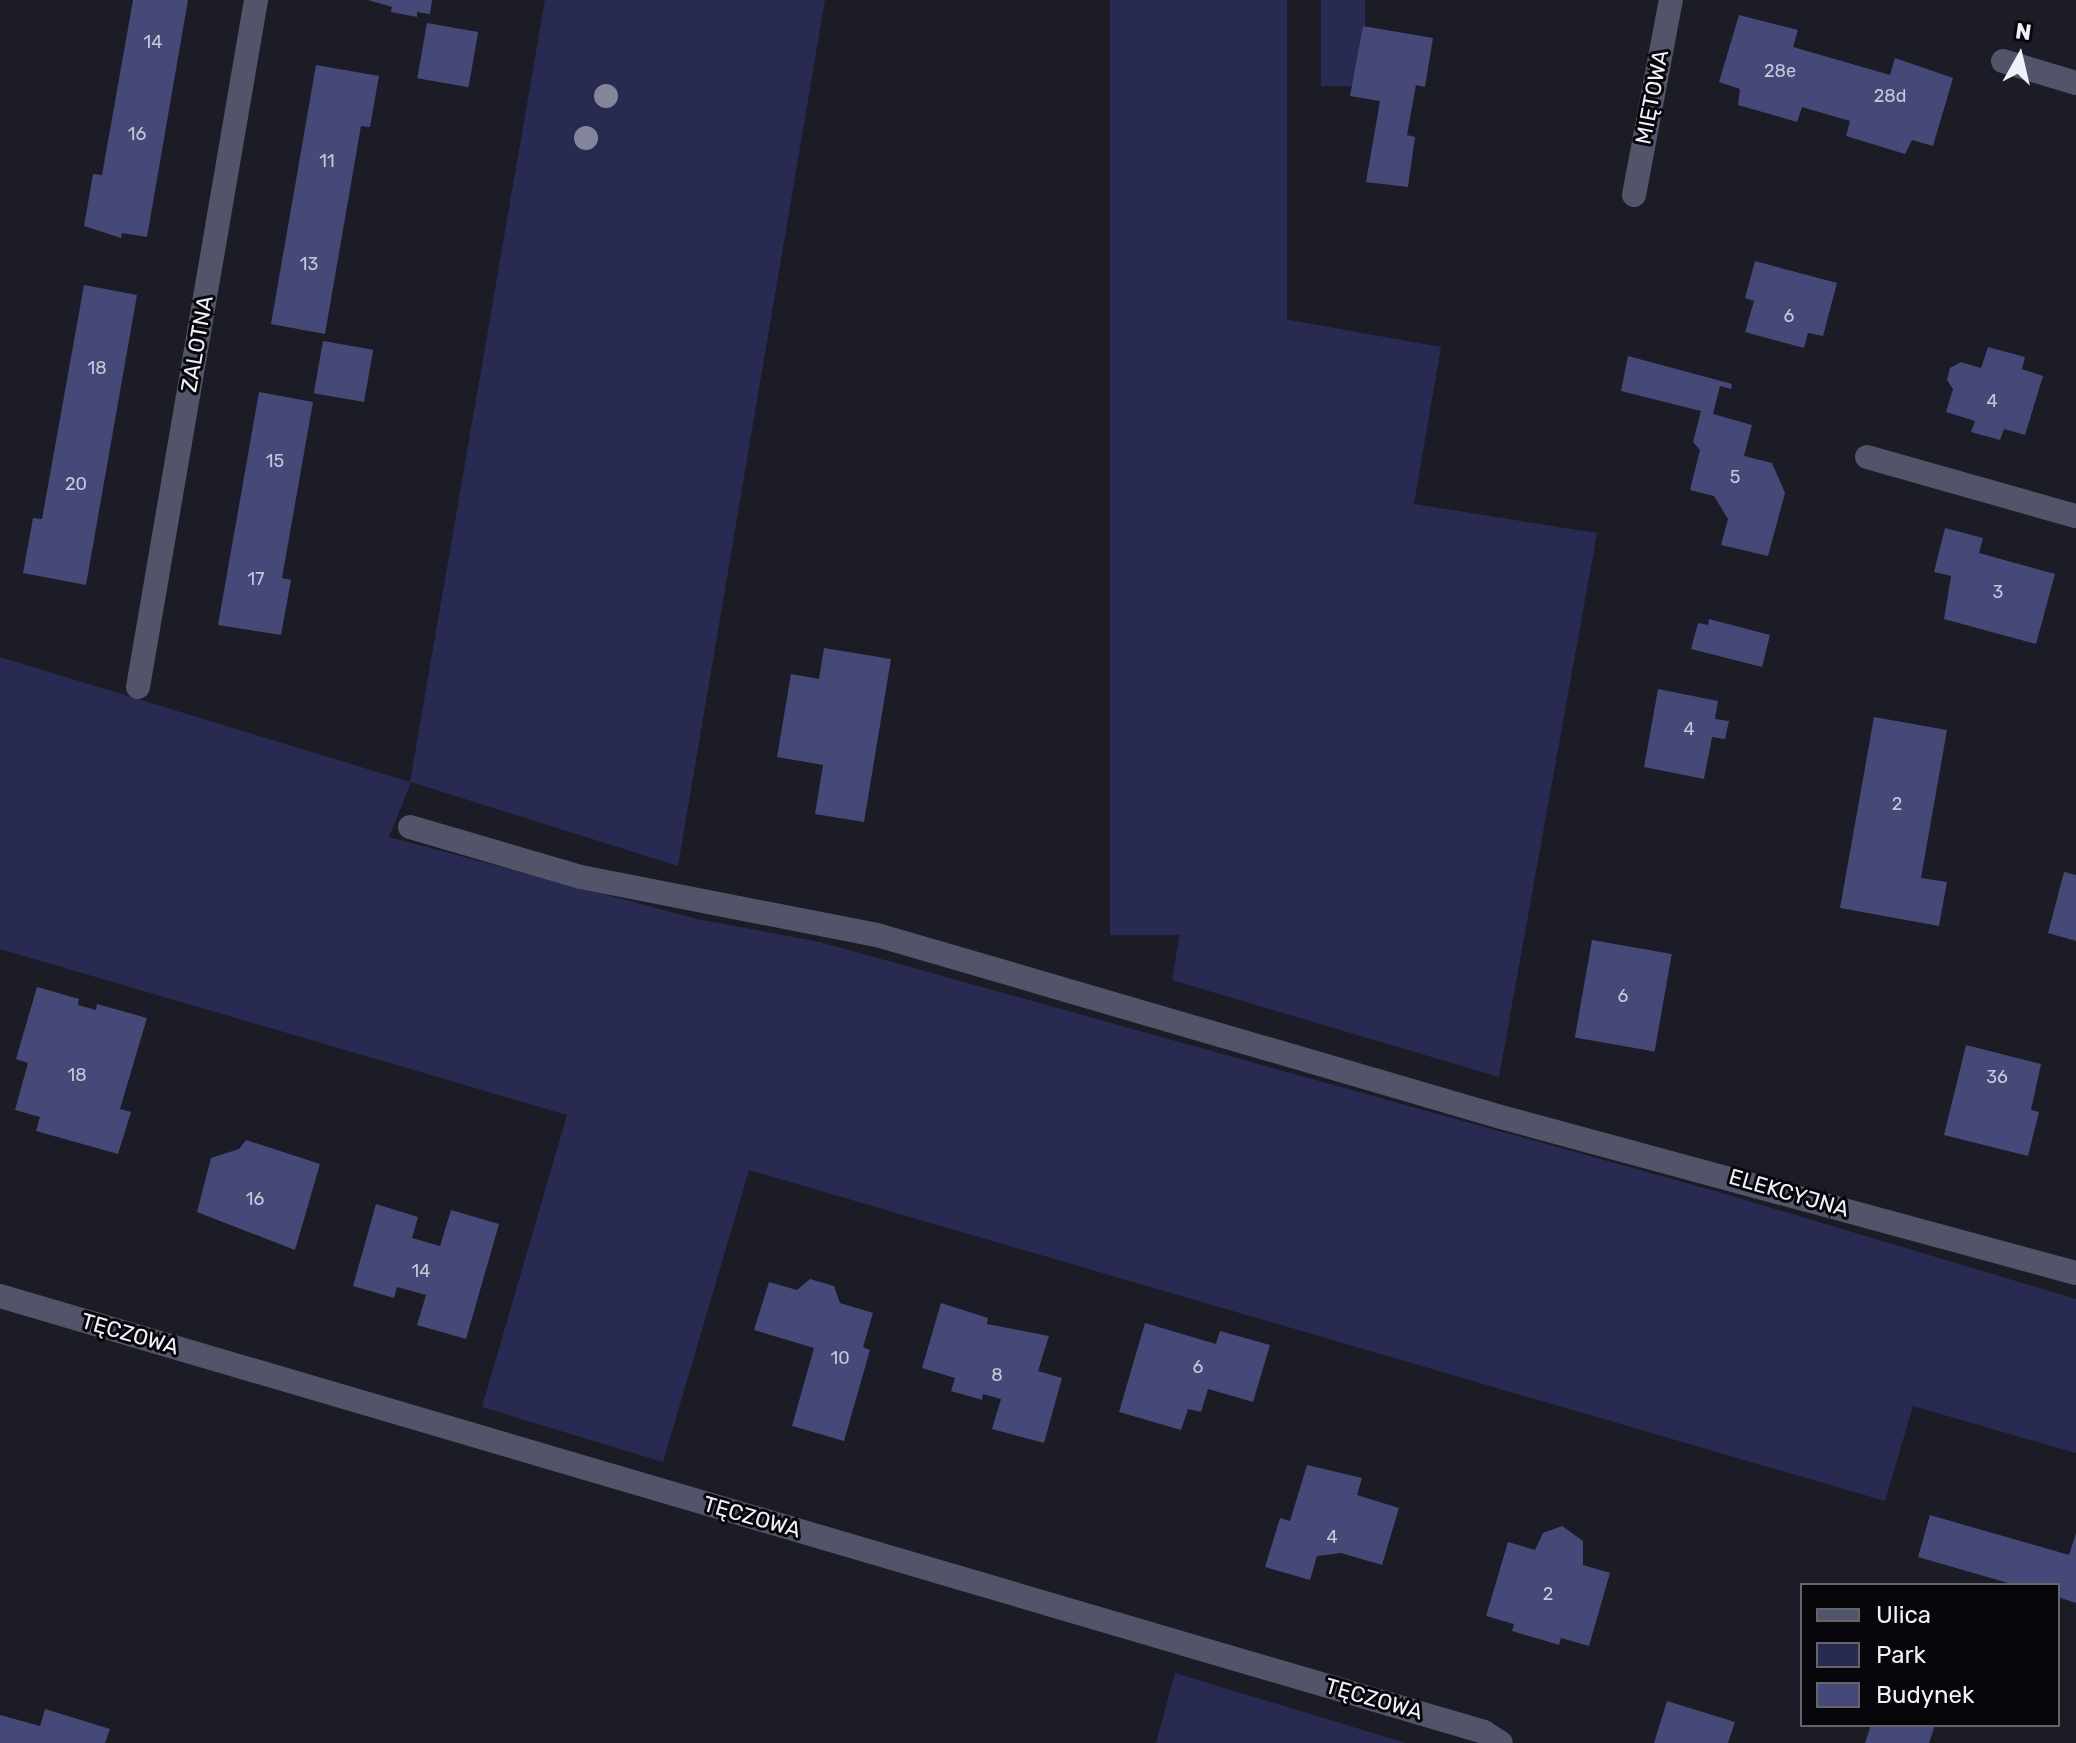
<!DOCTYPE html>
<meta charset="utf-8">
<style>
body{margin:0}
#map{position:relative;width:2076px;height:1743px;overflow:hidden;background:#1b1c26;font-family:Rubik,sans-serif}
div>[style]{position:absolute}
.green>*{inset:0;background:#292a52;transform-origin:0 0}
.building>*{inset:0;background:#464878;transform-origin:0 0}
.lane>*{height:24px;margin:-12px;padding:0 12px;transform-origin:12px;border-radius:12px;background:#525469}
.street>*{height:24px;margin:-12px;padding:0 12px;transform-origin:12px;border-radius:12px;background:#525469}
.trees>*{width:24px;height:24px;margin:-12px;border-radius:50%;background:#83859b}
span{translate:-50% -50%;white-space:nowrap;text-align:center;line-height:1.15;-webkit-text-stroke:6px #07070b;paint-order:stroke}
.number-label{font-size:18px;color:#c6c7d8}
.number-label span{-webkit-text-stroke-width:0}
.street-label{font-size:22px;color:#f0f1f8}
.legend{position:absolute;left:1800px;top:1583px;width:260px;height:144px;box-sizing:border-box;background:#07070b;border:2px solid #64656a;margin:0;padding:10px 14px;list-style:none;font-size:24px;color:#f0f1f8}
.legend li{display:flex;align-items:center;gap:16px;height:40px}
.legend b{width:40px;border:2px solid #64656a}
.north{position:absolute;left:1980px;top:16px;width:80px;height:80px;-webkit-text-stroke:6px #07070b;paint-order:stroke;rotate:8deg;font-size:22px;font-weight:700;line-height:32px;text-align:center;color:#f0f1f8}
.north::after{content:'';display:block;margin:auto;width:28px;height:36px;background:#f0f1f8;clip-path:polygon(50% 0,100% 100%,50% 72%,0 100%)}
</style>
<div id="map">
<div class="green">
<i style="clip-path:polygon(545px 0,825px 0,678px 866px,411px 782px,389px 837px,697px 919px,820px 942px,1715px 1191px,2076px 1299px,2076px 1453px,1913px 1406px,1885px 1501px,749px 1170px,663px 1462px,482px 1407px,567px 1115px,0 949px,0 657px,410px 782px)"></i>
<i style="left:1110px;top:0;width:177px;height:935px"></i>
<i style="left:1321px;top:0;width:44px;height:86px"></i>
<i style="clip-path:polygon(1284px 319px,1441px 347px,1414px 504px,1597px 533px,1499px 1077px,1172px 980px)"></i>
<i style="clip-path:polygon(1175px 1673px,1406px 1743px,1156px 1743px)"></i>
</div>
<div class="building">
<i style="clip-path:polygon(133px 0,188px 0,147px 237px,122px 233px,121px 238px,84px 226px,93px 174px,102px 175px)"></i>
<i style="clip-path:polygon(368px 0,432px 0,430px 14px,417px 12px,417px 17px,391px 12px,392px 7px)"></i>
<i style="clip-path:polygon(1739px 15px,1798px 30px,1793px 47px,1890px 75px,1895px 58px,1953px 78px,1933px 146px,1912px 140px,1905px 154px,1846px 136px,1850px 121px,1802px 107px,1797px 122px,1738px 105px,1740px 89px,1719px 82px)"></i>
<i style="left:427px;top:23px;width:52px;height:56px;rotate:10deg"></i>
<i style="clip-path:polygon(1363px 26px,1433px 38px,1425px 87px,1416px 85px,1407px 135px,1415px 137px,1408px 187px,1366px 182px,1380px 101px,1350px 96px)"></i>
<i style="clip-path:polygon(316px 65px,379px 76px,370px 127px,361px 126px,325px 334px,271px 324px)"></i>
<i style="clip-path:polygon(1755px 261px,1837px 283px,1823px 336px,1808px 333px,1804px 348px,1745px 332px,1754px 301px,1745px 298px)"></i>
<i style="clip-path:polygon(84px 285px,137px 295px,86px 585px,23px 573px,33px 518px,42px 519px)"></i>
<i style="left:323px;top:341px;width:51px;height:53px;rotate:10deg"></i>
<i style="clip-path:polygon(1988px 347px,2025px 357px,2022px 369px,2043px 376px,2025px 435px,2004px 429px,2000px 440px,1971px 432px,1975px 421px,1946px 412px,1953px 389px,1947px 380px,1950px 368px,1961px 362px,1981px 368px)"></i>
<i style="clip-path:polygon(1628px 356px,1732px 384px,1731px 389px,1720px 386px,1713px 414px,1752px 425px,1744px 456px,1772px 463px,1785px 493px,1768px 556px,1721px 545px,1728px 519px,1714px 496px,1690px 490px,1700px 450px,1693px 442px,1701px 411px,1621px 391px)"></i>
<i style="clip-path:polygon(259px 392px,313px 402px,282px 578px,291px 580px,281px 635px,218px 625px)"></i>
<i style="clip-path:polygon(1945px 528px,1983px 538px,1979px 553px,2055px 574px,2036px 644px,1944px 619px,1951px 576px,1934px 572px)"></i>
<i style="clip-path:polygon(1709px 619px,1770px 635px,1762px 667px,1691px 649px,1698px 623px,1708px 625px)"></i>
<i style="clip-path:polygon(824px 648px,891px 659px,864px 822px,815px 814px,823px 765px,777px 757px,791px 674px,819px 679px)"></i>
<i style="clip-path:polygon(1658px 689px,1718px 701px,1715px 719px,1729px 721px,1725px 739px,1712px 737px,1704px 779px,1644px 767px)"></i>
<i style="clip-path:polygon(1874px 717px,1947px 730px,1921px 878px,1947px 882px,1939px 926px,1840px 908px)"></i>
<i style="clip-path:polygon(2064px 872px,2076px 875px,2076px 941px,2048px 933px)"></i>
<i style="left:1592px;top:940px;width:81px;height:99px;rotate:10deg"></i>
<i style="clip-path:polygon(37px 987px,79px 999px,78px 1005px,96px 1010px,97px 1004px,147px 1018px,120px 1109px,131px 1112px,118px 1154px,36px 1131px,40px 1117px,15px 1110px,28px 1063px,16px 1059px)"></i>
<i style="clip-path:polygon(1966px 1045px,2041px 1064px,2031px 1110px,2039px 1112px,2028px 1156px,1944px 1135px)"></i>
<i style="clip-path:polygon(246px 1140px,320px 1164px,295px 1250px,197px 1212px,211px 1158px,239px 1149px)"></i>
<i style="clip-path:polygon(376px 1204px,418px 1217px,412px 1238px,440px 1246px,451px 1210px,499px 1224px,466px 1339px,417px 1325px,426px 1295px,397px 1287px,394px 1298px,353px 1286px)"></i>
<i style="clip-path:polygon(810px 1279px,834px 1286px,840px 1303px,873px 1313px,863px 1347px,870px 1350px,844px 1441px,792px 1426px,814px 1348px,754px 1330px,769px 1282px,797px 1290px)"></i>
<i style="clip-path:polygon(941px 1303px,988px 1318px,987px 1324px,1049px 1336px,1038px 1371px,1062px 1378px,1044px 1443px,992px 1429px,1001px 1399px,983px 1394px,982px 1400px,951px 1391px,955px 1378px,922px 1368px)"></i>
<i style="clip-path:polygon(1145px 1323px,1216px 1344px,1220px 1331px,1270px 1345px,1253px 1402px,1208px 1389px,1201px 1412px,1188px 1409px,1181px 1430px,1119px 1412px)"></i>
<i style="clip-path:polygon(1307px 1465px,1362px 1478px,1357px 1495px,1399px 1508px,1382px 1565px,1341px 1553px,1317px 1556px,1310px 1580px,1265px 1567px,1280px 1518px,1290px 1521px)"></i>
<i style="clip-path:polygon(1930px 1515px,2069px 1555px,2076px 1533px,2076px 1603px,2058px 1597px,2058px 1585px,2015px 1585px,1918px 1557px)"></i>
<i style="clip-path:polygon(1562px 1526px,1583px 1541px,1583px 1565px,1610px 1573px,1589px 1646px,1561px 1638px,1559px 1645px,1512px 1631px,1514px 1624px,1486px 1616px,1508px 1542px,1535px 1550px,1543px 1533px)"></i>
<i style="clip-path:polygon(1667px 1701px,1735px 1722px,1728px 1743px,1654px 1743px)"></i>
<i style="clip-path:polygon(45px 1709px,110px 1729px,105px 1743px,0 1743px,0 1715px,40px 1726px)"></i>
<i style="clip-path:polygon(1871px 1725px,1935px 1725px,1929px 1743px,1865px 1743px)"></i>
</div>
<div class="lane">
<i style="left:410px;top:827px;width:178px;rotate:16.3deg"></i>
<i style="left:581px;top:877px;width:302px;rotate:11.1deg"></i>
<i style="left:877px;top:935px;width:650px;rotate:16.26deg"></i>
</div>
<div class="street">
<i style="left:2003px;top:61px;width:76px;rotate:16.8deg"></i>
<i style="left:1634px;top:195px;width:198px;rotate:-79.3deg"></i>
<i style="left:1867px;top:457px;width:217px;rotate:15.8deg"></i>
<i style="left:138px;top:687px;width:697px;rotate:-80.25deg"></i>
<i style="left:1501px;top:1117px;width:596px;rotate:15.18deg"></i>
<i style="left:0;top:1296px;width:1547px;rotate:16.37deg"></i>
<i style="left:1484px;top:1732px;width:20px;rotate:33deg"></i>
</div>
<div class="trees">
<i style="left:606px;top:96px"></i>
<i style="left:586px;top:138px"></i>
</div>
<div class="number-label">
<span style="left:153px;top:42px">14</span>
<span style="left:1780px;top:71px">28e</span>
<span style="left:1890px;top:96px">28d</span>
<span style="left:137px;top:134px">16</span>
<span style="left:327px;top:161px">11</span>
<span style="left:309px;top:264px">13</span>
<span style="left:1789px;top:316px">6</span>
<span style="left:97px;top:368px">18</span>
<span style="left:1992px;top:401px">4</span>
<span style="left:275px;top:461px">15</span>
<span style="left:1735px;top:477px">5</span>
<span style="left:76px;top:484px">20</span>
<span style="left:256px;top:579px">17</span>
<span style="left:1998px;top:592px">3</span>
<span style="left:1689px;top:729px">4</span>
<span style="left:1897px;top:804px">2</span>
<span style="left:1623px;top:996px">6</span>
<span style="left:77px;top:1075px">18</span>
<span style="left:1997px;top:1077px">36</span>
<span style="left:255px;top:1199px">16</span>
<span style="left:421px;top:1271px">14</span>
<span style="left:840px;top:1358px">10</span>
<span style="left:1198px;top:1367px">6</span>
<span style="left:997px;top:1375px">8</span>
<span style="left:1332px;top:1537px">4</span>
<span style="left:1548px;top:1594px">2</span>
</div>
<div class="street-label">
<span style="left:1652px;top:97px;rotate:-79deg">MIĘTOWA</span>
<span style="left:197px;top:344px;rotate:-80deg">ZALOTNA</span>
<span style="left:1789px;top:1193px;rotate:16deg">ELEKCYJNA</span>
<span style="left:130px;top:1334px;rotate:16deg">TĘCZOWA</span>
<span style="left:752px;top:1517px;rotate:16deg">TĘCZOWA</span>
<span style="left:1374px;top:1699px;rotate:16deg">TĘCZOWA</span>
</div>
<ul class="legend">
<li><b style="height:10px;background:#525469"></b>Ulica</li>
<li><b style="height:22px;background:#292a52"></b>Park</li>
<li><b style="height:22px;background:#464878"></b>Budynek</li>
</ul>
<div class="north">N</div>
</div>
